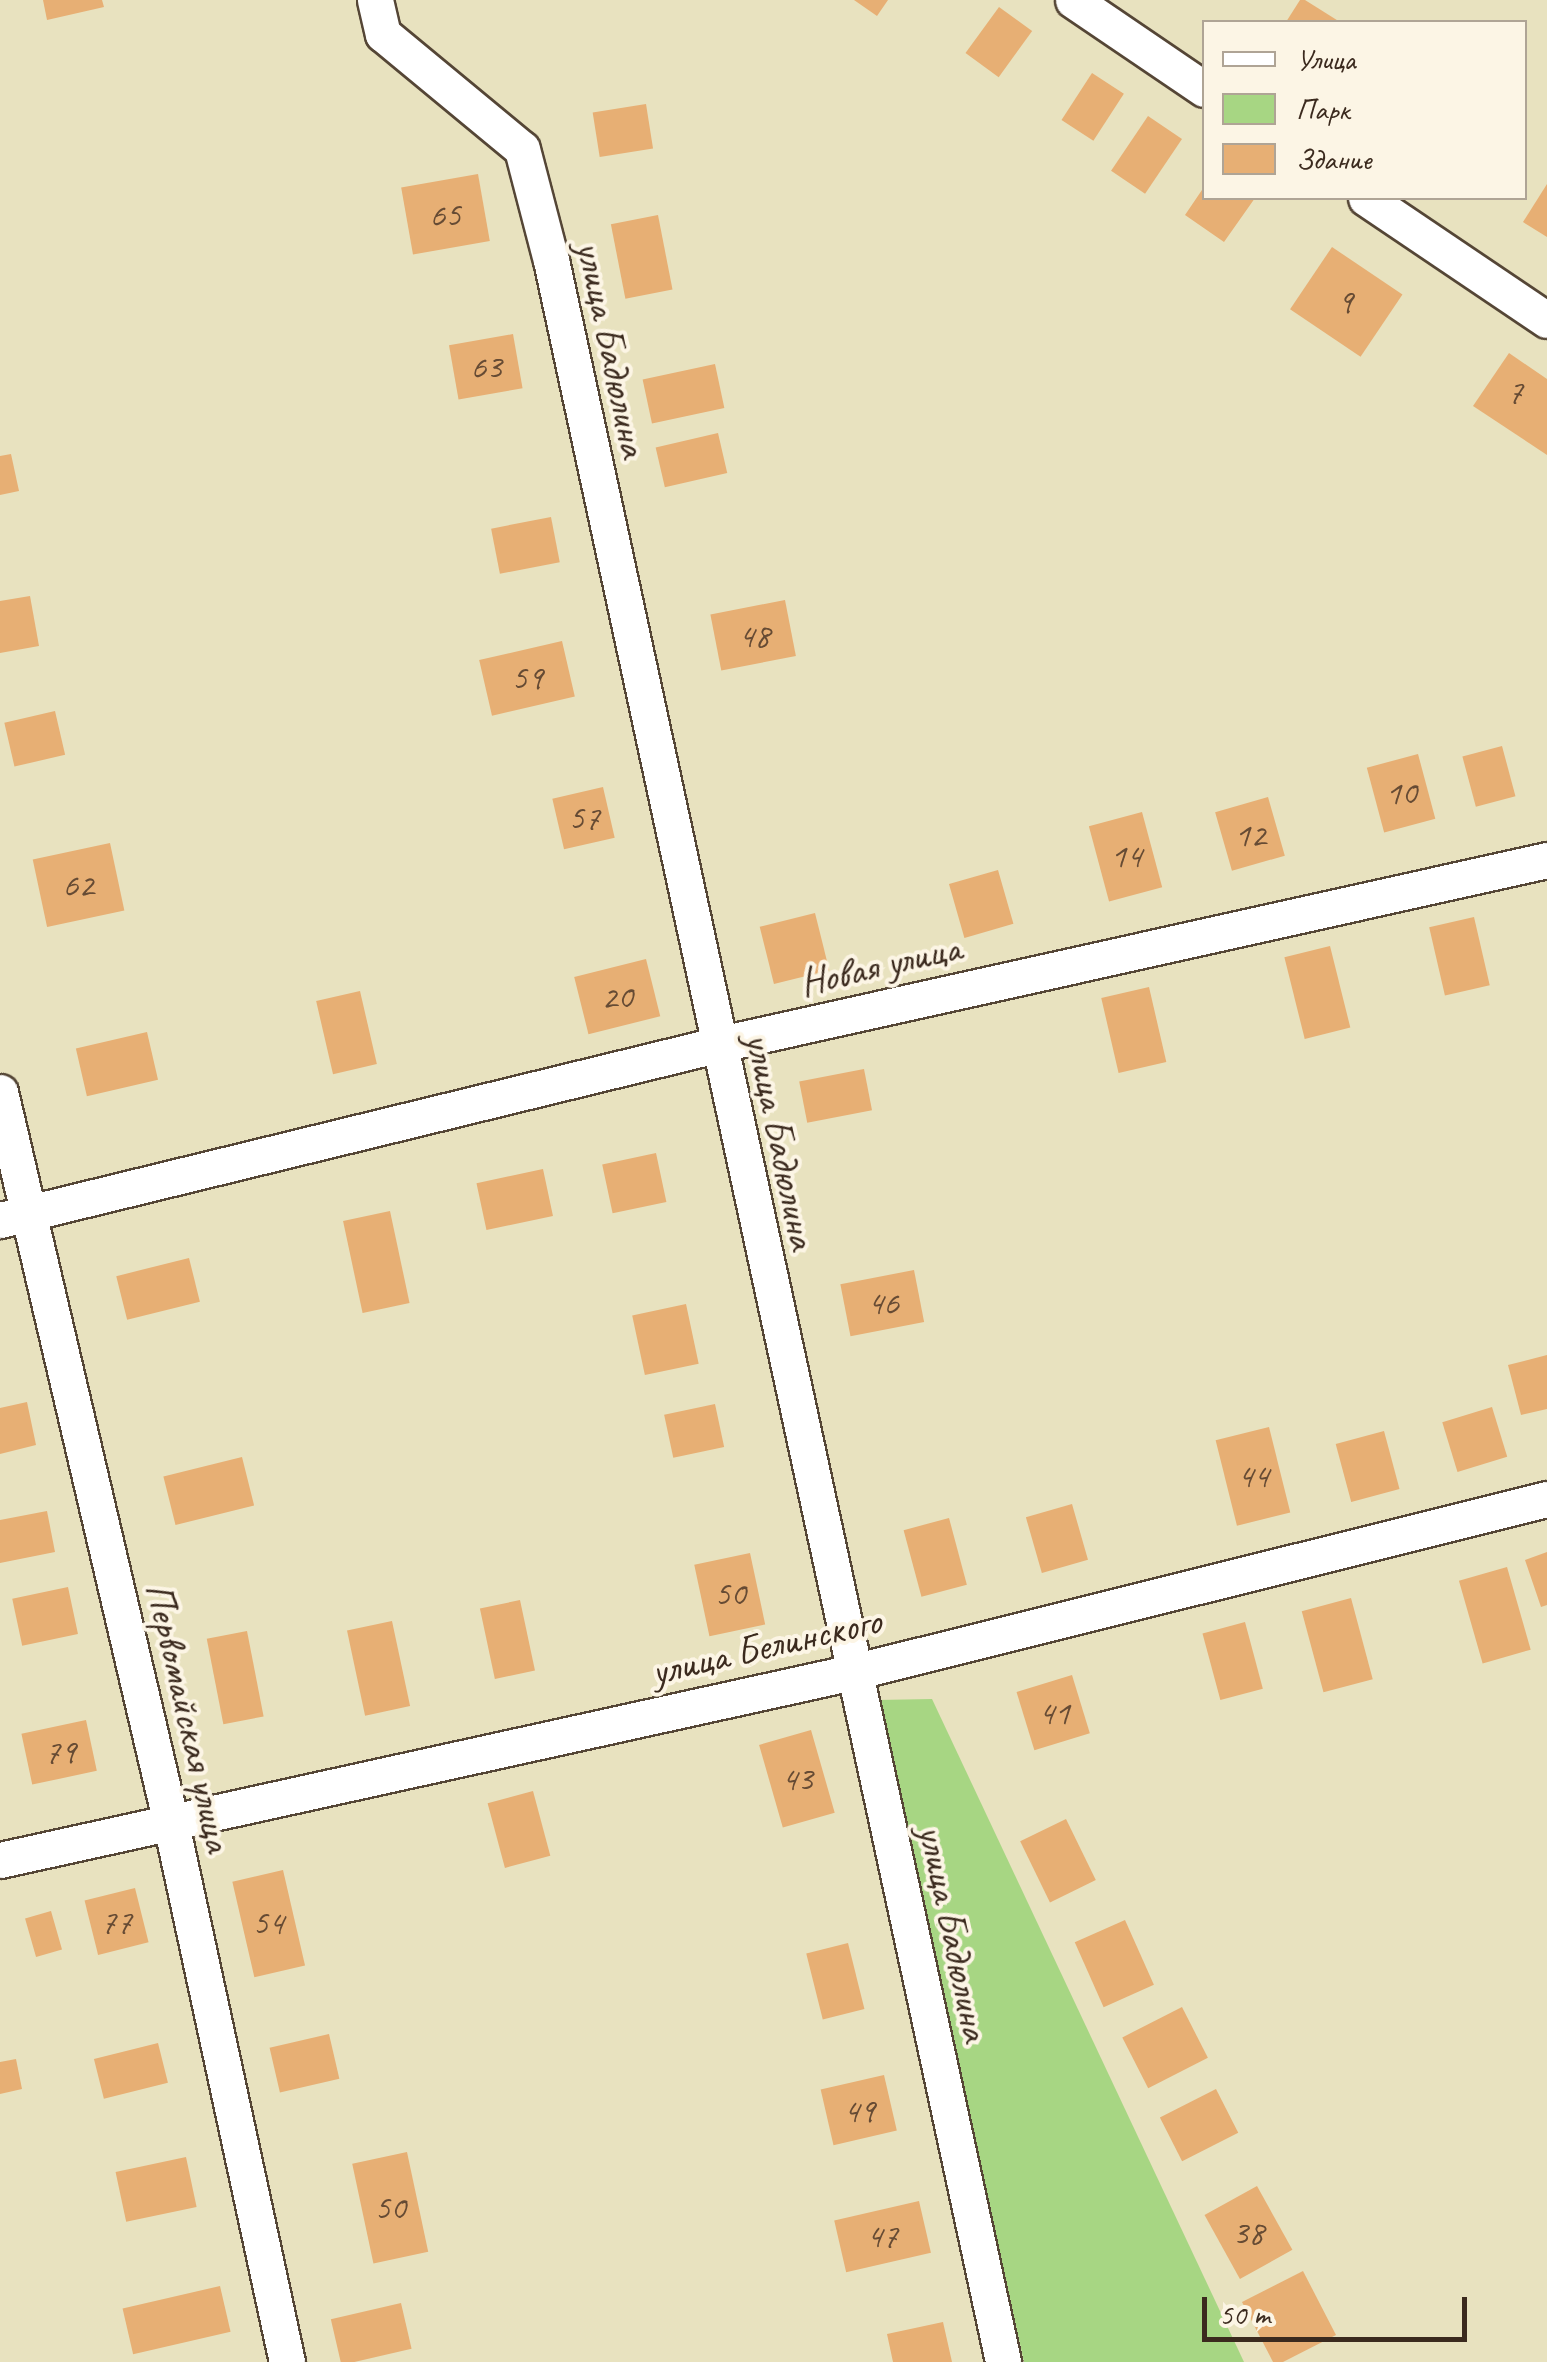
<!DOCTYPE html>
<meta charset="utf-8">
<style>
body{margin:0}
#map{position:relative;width:1547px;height:2362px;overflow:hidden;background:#e8e2bf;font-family:Caveat,sans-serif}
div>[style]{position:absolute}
.green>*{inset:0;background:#a7d683}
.building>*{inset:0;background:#e7af74;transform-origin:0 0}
.roads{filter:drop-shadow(2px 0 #554636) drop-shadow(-2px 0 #554636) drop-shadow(0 2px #554636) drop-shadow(0 -2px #554636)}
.minor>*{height:35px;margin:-17.5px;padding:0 17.5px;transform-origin:17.5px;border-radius:17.5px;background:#fff}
span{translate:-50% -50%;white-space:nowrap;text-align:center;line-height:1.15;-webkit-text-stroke:8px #fcf5e5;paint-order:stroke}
.number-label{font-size:35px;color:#664b34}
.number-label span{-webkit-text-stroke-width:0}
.street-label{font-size:40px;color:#3b2a1e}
.legend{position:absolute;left:1202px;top:20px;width:325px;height:180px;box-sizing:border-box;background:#fcf5e5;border:2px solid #afa495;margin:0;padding:12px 18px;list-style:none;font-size:30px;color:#3b2a1e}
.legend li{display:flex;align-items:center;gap:20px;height:50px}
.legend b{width:50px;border:2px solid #afa495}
.scale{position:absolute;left:1202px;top:2297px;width:265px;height:45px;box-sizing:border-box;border:5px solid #3b2a1e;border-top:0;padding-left:12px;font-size:30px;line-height:35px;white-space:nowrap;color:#3b2a1e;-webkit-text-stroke:8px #fcf5e5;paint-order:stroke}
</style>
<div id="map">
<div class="green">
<i style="clip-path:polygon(932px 1699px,1244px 2362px,1024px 2362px,877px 1700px)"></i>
</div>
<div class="building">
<i style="clip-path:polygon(43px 0,102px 0,104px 7px,47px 20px)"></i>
<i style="clip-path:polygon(854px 0,888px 0,877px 16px)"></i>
<i style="clip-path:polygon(1300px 0,1305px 0,1340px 22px,1286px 22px)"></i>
<i style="left:999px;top:7px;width:41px;height:57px;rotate:36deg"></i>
<i style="left:1092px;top:73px;width:38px;height:56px;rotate:33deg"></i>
<i style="left:646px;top:104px;width:45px;height:54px;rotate:81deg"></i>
<i style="left:1148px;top:116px;width:41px;height:66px;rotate:34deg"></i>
<i style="left:478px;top:174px;width:68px;height:78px;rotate:80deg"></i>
<i style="clip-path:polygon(1547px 184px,1547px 237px,1523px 222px)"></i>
<i style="clip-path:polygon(1204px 187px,1204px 198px,1255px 198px,1224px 242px,1185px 215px)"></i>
<i style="left:658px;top:215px;width:76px;height:48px;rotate:79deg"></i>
<i style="left:1332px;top:247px;width:85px;height:75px;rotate:34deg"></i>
<i style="left:513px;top:334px;width:55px;height:65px;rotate:80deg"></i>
<i style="clip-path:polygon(1509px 353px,1547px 379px,1547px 455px,1473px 406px)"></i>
<i style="left:715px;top:364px;width:45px;height:74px;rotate:78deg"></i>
<i style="left:718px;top:433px;width:41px;height:64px;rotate:77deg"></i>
<i style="clip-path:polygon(11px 454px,19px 491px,0 495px,0 456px)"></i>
<i style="left:551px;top:517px;width:46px;height:61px;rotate:79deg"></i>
<i style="clip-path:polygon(30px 596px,39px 646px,0 653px,0 601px)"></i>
<i style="left:785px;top:600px;width:57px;height:76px;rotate:79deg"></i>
<i style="left:562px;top:641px;width:57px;height:85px;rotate:77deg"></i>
<i style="left:55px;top:711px;width:45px;height:52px;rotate:77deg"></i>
<i style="left:1502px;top:746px;width:52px;height:41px;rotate:75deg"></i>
<i style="left:1418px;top:754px;width:67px;height:53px;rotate:75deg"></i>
<i style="left:603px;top:787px;width:52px;height:52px;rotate:77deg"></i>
<i style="left:1268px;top:797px;width:61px;height:55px;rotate:74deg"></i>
<i style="left:1142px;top:812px;width:78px;height:55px;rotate:75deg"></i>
<i style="left:110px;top:843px;width:69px;height:79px;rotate:78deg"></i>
<i style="left:998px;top:870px;width:56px;height:51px;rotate:74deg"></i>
<i style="left:815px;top:913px;width:59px;height:57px;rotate:76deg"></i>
<i style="left:1474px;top:917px;width:70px;height:46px;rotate:77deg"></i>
<i style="left:1330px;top:946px;width:84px;height:47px;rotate:76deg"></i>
<i style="left:646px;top:959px;width:59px;height:74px;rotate:76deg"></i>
<i style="left:1149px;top:987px;width:77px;height:49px;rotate:77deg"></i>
<i style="left:360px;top:991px;width:75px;height:45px;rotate:77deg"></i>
<i style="left:147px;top:1032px;width:49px;height:73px;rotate:77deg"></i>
<i style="left:864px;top:1069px;width:42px;height:66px;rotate:79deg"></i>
<i style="left:656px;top:1153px;width:50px;height:55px;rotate:78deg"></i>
<i style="left:543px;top:1169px;width:48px;height:68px;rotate:78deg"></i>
<i style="left:390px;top:1211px;width:94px;height:48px;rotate:78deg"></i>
<i style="left:189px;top:1258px;width:45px;height:75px;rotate:76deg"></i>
<i style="left:914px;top:1270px;width:53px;height:75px;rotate:79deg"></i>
<i style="left:686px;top:1304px;width:61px;height:55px;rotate:78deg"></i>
<i style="clip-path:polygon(1547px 1355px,1547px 1409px,1521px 1415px,1508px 1365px)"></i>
<i style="clip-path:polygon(27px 1402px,36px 1445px,0 1454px,0 1408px)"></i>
<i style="left:715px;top:1404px;width:44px;height:52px;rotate:78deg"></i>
<i style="left:1492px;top:1407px;width:52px;height:52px;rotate:73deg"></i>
<i style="left:1269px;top:1427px;width:88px;height:55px;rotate:76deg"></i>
<i style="left:1384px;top:1431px;width:60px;height:50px;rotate:75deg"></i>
<i style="left:242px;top:1457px;width:50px;height:81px;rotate:76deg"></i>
<i style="left:1072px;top:1504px;width:58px;height:48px;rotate:74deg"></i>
<i style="clip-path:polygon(47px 1511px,55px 1552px,0 1563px,0 1520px)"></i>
<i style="left:949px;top:1518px;width:69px;height:47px;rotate:75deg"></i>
<i style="clip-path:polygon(1547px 1552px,1547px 1605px,1541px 1607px,1525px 1560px)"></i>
<i style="left:750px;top:1553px;width:73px;height:57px;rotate:78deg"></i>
<i style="left:1507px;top:1567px;width:86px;height:50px;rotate:74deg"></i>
<i style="left:68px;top:1587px;width:48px;height:57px;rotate:78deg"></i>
<i style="left:1351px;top:1598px;width:84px;height:51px;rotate:75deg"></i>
<i style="left:520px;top:1600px;width:72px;height:41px;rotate:78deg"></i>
<i style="left:392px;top:1621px;width:87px;height:46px;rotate:78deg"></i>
<i style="left:1245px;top:1622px;width:69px;height:44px;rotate:75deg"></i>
<i style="left:247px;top:1631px;width:87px;height:41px;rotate:79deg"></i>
<i style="left:1072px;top:1675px;width:61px;height:58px;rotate:73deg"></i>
<i style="left:86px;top:1720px;width:52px;height:66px;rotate:78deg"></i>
<i style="left:811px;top:1730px;width:86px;height:54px;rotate:74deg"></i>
<i style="left:533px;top:1791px;width:67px;height:47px;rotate:75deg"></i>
<i style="left:1066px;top:1819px;width:68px;height:51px;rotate:64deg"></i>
<i style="left:283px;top:1870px;width:98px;height:52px;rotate:77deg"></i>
<i style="left:135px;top:1888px;width:56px;height:52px;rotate:76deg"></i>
<i style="left:51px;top:1911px;width:40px;height:27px;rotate:74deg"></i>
<i style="left:1125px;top:1920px;width:71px;height:55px;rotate:66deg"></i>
<i style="left:848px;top:1943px;width:68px;height:43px;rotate:76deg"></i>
<i style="left:1182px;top:2007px;width:57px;height:67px;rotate:63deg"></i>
<i style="left:329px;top:2034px;width:46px;height:61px;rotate:77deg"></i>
<i style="left:158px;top:2043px;width:41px;height:66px;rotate:76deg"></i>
<i style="clip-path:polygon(16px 2059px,22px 2089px,0 2094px,0 2062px)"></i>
<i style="left:884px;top:2075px;width:57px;height:65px;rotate:77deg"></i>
<i style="left:1216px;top:2089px;width:49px;height:63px;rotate:63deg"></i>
<i style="left:407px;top:2152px;width:102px;height:56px;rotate:78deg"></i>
<i style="left:186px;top:2157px;width:51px;height:72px;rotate:78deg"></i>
<i style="left:1257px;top:2186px;width:73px;height:60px;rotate:61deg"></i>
<i style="left:919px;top:2201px;width:53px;height:87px;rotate:77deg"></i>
<i style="clip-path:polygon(1303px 2271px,1336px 2335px,1283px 2362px,1273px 2362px,1242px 2302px)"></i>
<i style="left:220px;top:2286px;width:47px;height:100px;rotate:77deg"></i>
<i style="left:401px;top:2303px;width:47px;height:72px;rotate:77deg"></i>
<i style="clip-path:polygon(943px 2322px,952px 2362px,893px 2362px,887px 2334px)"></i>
</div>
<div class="roads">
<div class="minor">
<i style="left:375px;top:0;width:35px;rotate:77deg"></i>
<i style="left:383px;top:34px;width:180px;rotate:39.6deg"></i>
<i style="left:522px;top:149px;width:115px;rotate:75.4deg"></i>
<i style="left:551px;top:260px;width:2150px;rotate:77.86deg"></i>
<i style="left:1073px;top:0;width:158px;rotate:34.2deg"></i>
<i style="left:1366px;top:198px;width:218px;rotate:34deg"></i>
<i style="left:0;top:1092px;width:747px;rotate:76.84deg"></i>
<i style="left:170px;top:1819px;width:555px;rotate:77.84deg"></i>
<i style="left:0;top:1220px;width:737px;rotate:-13.73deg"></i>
<i style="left:716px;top:1045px;width:851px;rotate:-12.55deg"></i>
<i style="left:0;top:1860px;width:873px;rotate:-12.43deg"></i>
<i style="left:853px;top:1672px;width:715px;rotate:-14deg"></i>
</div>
</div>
<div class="number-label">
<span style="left:445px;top:215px">65</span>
<span style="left:1345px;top:302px">9</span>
<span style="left:486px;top:367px">63</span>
<span style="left:1515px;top:392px">7</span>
<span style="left:754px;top:636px">48</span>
<span style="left:527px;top:678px">59</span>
<span style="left:1401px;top:793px">10</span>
<span style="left:584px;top:818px">57</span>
<span style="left:1250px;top:835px">12</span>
<span style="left:1126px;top:856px">14</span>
<span style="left:78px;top:885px">62</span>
<span style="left:617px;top:997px">20</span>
<span style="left:883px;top:1303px">46</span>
<span style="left:1253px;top:1476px">44</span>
<span style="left:730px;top:1594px">50</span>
<span style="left:1054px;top:1713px">41</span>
<span style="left:60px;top:1752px">79</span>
<span style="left:797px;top:1779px">43</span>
<span style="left:116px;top:1922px">77</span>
<span style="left:268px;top:1923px">54</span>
<span style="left:859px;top:2111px">49</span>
<span style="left:390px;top:2208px">50</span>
<span style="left:1248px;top:2233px">38</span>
<span style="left:882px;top:2236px">47</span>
</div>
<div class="street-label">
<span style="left:612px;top:349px;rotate:78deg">улица Бадюлина</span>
<span style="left:880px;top:965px;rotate:-13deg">Новая улица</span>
<span style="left:781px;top:1141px;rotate:78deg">улица Бадюлина</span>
<span style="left:766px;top:1646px;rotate:-13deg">улица Белинского</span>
<span style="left:189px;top:1717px;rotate:77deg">Первомайская улица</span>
<span style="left:954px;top:1933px;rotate:78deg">улица Бадюлина</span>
</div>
<ul class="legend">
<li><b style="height:12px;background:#fff"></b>Улица</li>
<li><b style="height:28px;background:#a7d683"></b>Парк</li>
<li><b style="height:28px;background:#e7af74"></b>Здание</li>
</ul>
<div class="scale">50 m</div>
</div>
